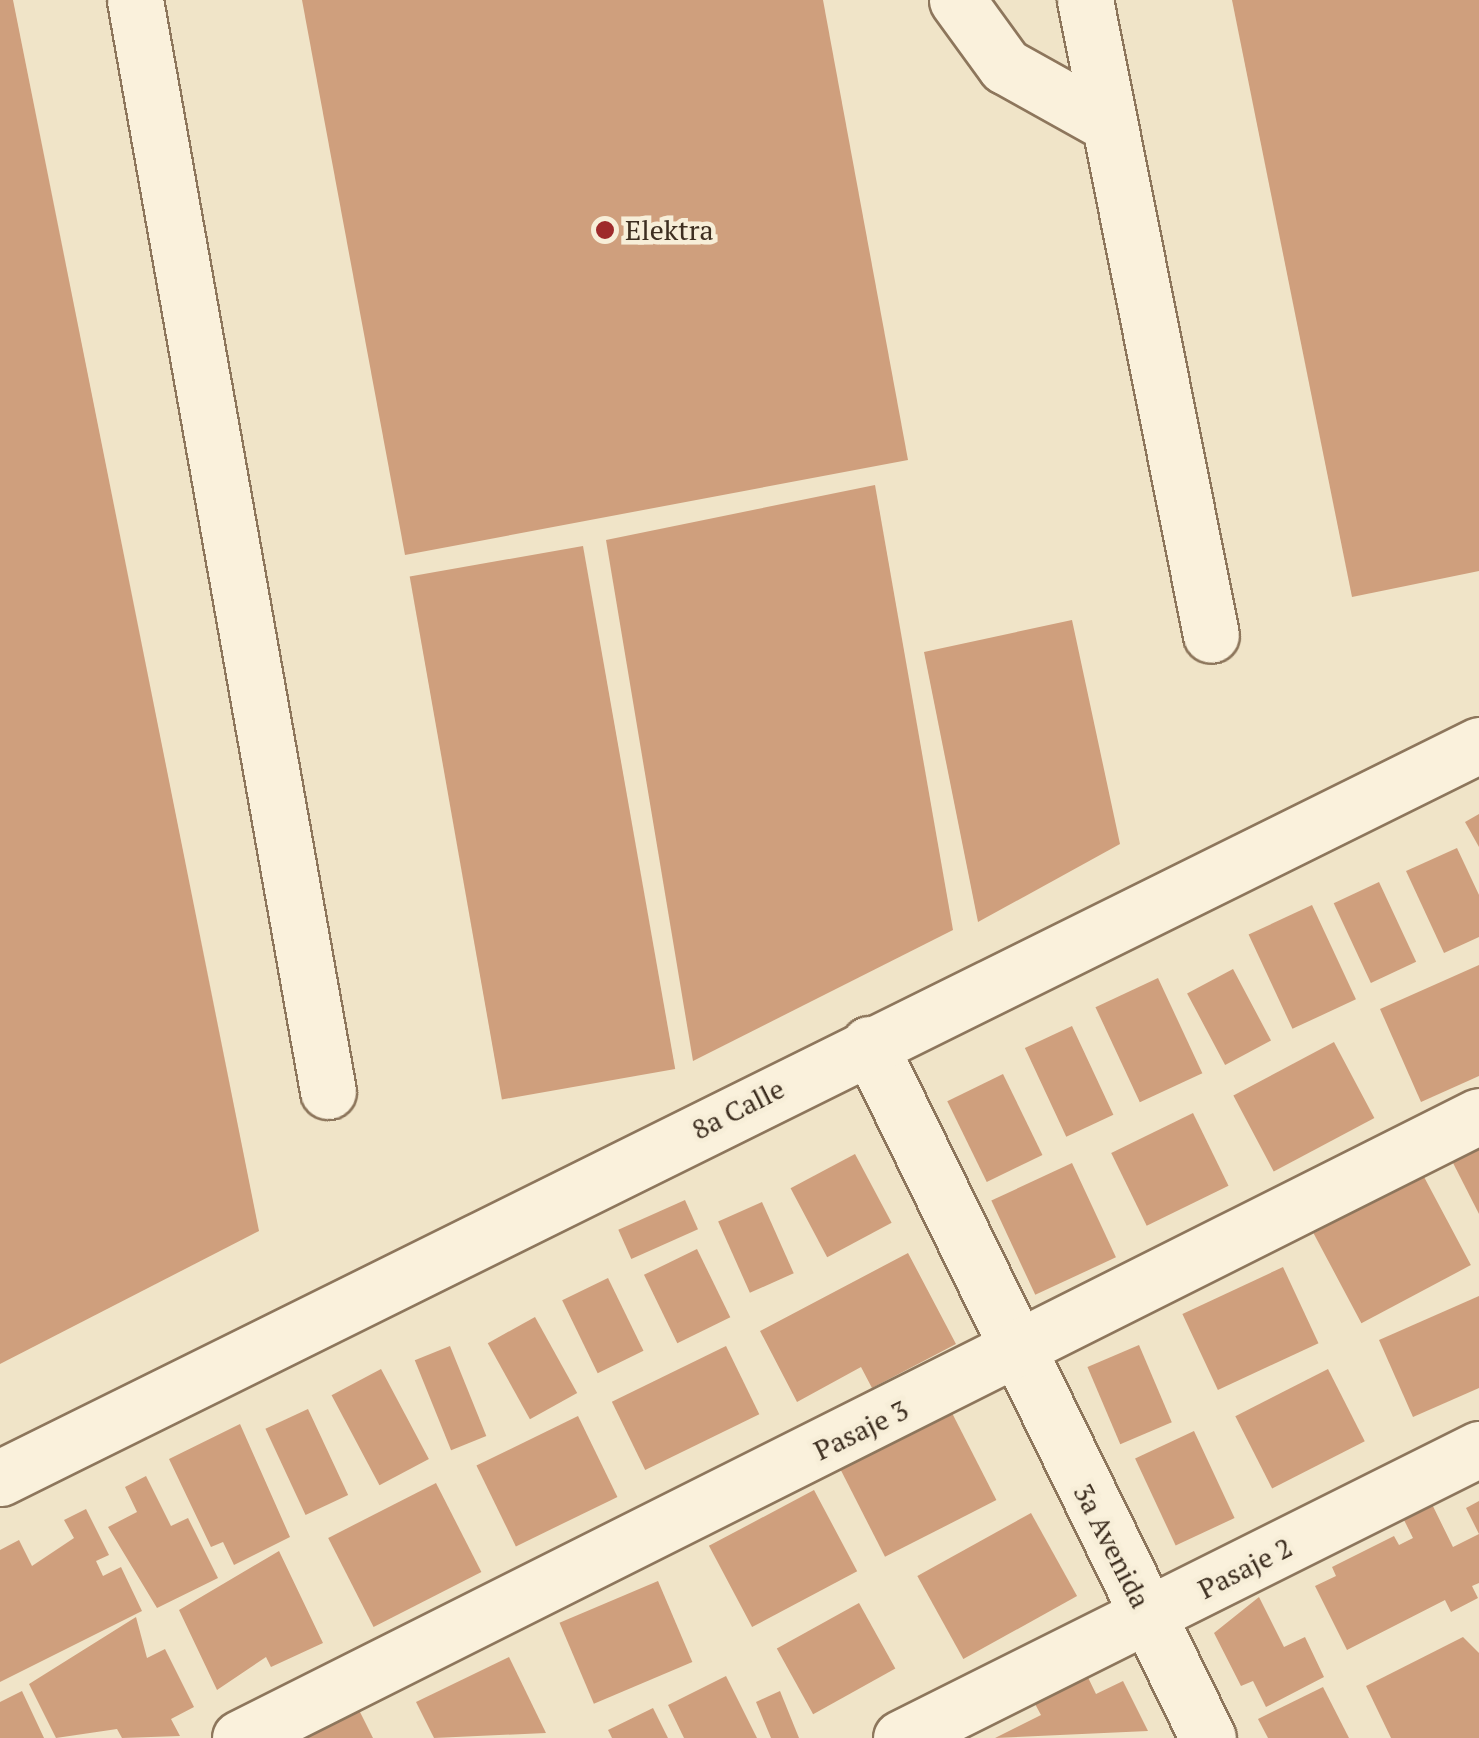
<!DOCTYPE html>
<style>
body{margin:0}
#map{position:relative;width:1479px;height:1738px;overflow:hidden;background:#f0e4c8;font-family:"PT Serif",serif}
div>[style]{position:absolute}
.building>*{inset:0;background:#cf9f7d;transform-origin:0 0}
.roads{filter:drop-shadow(2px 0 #8d765c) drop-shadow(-2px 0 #8d765c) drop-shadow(0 2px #8d765c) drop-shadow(0 -2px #8d765c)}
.minor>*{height:55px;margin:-27.5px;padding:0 27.5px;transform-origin:27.5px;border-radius:27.5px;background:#faf1dc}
.dots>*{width:28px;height:28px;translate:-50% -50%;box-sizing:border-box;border:5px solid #f7eed8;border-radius:50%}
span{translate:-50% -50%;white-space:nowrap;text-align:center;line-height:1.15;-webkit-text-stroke:9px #f7eed8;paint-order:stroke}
.poi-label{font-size:28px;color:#3d2e20}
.left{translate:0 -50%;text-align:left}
.street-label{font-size:28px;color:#3d2e20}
</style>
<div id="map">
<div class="building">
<i style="clip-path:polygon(0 0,13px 0,259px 1231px,0 1364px)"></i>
<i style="clip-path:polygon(302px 0,823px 0,908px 460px,405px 555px)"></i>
<i style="clip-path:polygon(1232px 0,1479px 0,1479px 571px,1352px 597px)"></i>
<i style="clip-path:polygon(875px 485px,953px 930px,693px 1061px,606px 540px)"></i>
<i style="left:583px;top:546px;width:531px;height:176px;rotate:80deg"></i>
<i style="clip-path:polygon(1072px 620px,1120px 844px,978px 922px,924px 652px)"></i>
<i style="clip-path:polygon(1479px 814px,1479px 847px,1465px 822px)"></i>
<i style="clip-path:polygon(1457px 848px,1479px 895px,1479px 937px,1444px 953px,1406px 871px)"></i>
<i style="left:1379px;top:882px;width:88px;height:50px;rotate:65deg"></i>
<i style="left:1312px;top:905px;width:104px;height:70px;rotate:65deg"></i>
<i style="clip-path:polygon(1479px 965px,1479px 1076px,1421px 1102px,1380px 1009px)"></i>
<i style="left:1233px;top:969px;width:81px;height:52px;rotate:62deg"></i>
<i style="left:1158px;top:978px;width:105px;height:69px;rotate:65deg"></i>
<i style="left:1072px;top:1026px;width:98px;height:52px;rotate:65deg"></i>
<i style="left:1334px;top:1042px;width:86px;height:114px;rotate:62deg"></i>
<i style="left:1003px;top:1074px;width:90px;height:62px;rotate:64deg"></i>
<i style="left:1193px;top:1113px;width:81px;height:91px;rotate:64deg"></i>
<i style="clip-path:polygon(1479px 1144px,1479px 1214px,1451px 1159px)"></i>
<i style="left:855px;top:1154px;width:78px;height:73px;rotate:62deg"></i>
<i style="left:1072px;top:1163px;width:104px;height:89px;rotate:65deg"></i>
<i style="left:1423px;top:1175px;width:102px;height:124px;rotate:62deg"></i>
<i style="left:685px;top:1200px;width:32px;height:73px;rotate:66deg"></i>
<i style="left:762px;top:1202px;width:78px;height:48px;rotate:66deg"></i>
<i style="left:697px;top:1249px;width:76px;height:59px;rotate:64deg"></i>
<i style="clip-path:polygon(908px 1253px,956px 1344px,872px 1388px,861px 1367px,797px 1402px,760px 1331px)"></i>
<i style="left:1283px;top:1267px;width:84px;height:111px;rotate:65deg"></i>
<i style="left:608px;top:1278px;width:81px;height:51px;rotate:64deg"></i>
<i style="clip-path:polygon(1479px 1296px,1479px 1388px,1413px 1417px,1379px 1340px)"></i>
<i style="left:535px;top:1317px;width:87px;height:54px;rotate:61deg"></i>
<i style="left:1139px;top:1345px;width:84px;height:56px;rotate:67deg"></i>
<i style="left:450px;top:1346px;width:97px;height:38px;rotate:68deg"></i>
<i style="left:726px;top:1346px;width:76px;height:127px;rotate:64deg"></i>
<i style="left:381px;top:1369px;width:102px;height:56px;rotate:62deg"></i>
<i style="left:1328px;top:1369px;width:81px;height:104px;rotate:63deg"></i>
<i style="left:308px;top:1409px;width:95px;height:47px;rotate:65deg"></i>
<i style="left:951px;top:1411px;width:100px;height:125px;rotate:63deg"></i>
<i style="left:578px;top:1416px;width:90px;height:113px;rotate:64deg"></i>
<i style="clip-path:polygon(240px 1424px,290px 1537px,234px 1565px,223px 1542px,211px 1547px,169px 1459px)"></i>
<i style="left:1194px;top:1431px;width:96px;height:65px;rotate:65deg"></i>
<i style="clip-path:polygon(146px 1476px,171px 1526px,188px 1518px,218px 1578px,157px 1608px,108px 1527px,137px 1512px,125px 1487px)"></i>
<i style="left:436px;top:1483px;width:100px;height:121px;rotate:63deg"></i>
<i style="left:814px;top:1490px;width:92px;height:119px;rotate:62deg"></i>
<i style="clip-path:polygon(1426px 1492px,1453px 1547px,1479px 1534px,1466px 1508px,1479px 1501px,1479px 1583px,1472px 1586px,1478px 1598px,1451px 1612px,1445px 1600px,1347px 1650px,1315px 1586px,1336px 1576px,1332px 1567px,1394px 1536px,1399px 1545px,1413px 1538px,1397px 1506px)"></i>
<i style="clip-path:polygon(86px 1509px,109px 1555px,96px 1561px,103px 1576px,121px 1567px,142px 1611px,0 1682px,0 1550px,19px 1540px,32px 1566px,74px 1538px,64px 1520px)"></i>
<i style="left:1031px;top:1513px;width:95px;height:130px;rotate:61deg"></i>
<i style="clip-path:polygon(279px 1551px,323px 1643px,271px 1667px,266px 1657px,217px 1690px,179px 1610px)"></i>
<i style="left:658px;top:1581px;width:88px;height:107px;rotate:67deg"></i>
<i style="clip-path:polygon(1259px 1597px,1284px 1647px,1305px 1637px,1324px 1677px,1266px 1707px,1253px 1681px,1241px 1686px,1214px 1633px)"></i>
<i style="left:859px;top:1603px;width:75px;height:94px;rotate:61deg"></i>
<i style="clip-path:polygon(136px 1617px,147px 1658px,165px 1649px,194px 1707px,171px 1719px,180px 1736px,122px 1738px,117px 1729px,56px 1738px,29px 1684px)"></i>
<i style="clip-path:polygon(1463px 1637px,1479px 1653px,1479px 1738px,1391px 1738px,1366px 1686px)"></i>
<i style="clip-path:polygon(509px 1657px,546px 1733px,434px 1738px,416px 1702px)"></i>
<i style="clip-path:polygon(1082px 1665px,1096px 1694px,1123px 1681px,1148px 1731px,995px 1738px,1041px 1715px,1028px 1691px)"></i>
<i style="clip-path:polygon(726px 1676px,757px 1738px,684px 1738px,668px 1705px)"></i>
<i style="clip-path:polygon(1323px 1687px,1349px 1738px,1268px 1738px,1258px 1719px)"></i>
<i style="clip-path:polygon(22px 1691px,44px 1738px,0 1738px,0 1702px)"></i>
<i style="clip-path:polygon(780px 1691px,799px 1738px,771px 1738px,756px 1702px)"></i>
<i style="clip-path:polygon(355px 1702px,373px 1738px,280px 1738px)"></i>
<i style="clip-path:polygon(653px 1708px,668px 1738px,612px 1738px,608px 1730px)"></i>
</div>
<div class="roads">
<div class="minor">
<i style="left:135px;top:0;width:1108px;rotate:79.97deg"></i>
<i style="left:957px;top:0;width:82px;rotate:54deg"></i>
<i style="left:1005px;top:66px;width:115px;rotate:29.2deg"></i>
<i style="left:1085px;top:0;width:647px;rotate:78.78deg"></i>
<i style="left:869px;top:1044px;width:772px;rotate:63.97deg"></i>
<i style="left:0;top:1478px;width:1651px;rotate:-26.36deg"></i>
<i style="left:240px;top:1738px;width:1386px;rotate:-26.66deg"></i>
<i style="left:901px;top:1738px;width:646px;rotate:-26.57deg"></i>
</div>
</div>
<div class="dots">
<i style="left:605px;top:230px;background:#9e2a2b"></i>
</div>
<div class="poi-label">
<span class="left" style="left:625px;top:230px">Elektra</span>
</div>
<div class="street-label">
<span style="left:738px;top:1109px;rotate:-27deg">8a Calle</span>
<span style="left:861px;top:1430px;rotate:-26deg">Pasaje 3</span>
<span style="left:1112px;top:1546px;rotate:63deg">3a Avenida</span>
<span style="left:1245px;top:1568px;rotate:-27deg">Pasaje 2</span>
</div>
</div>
